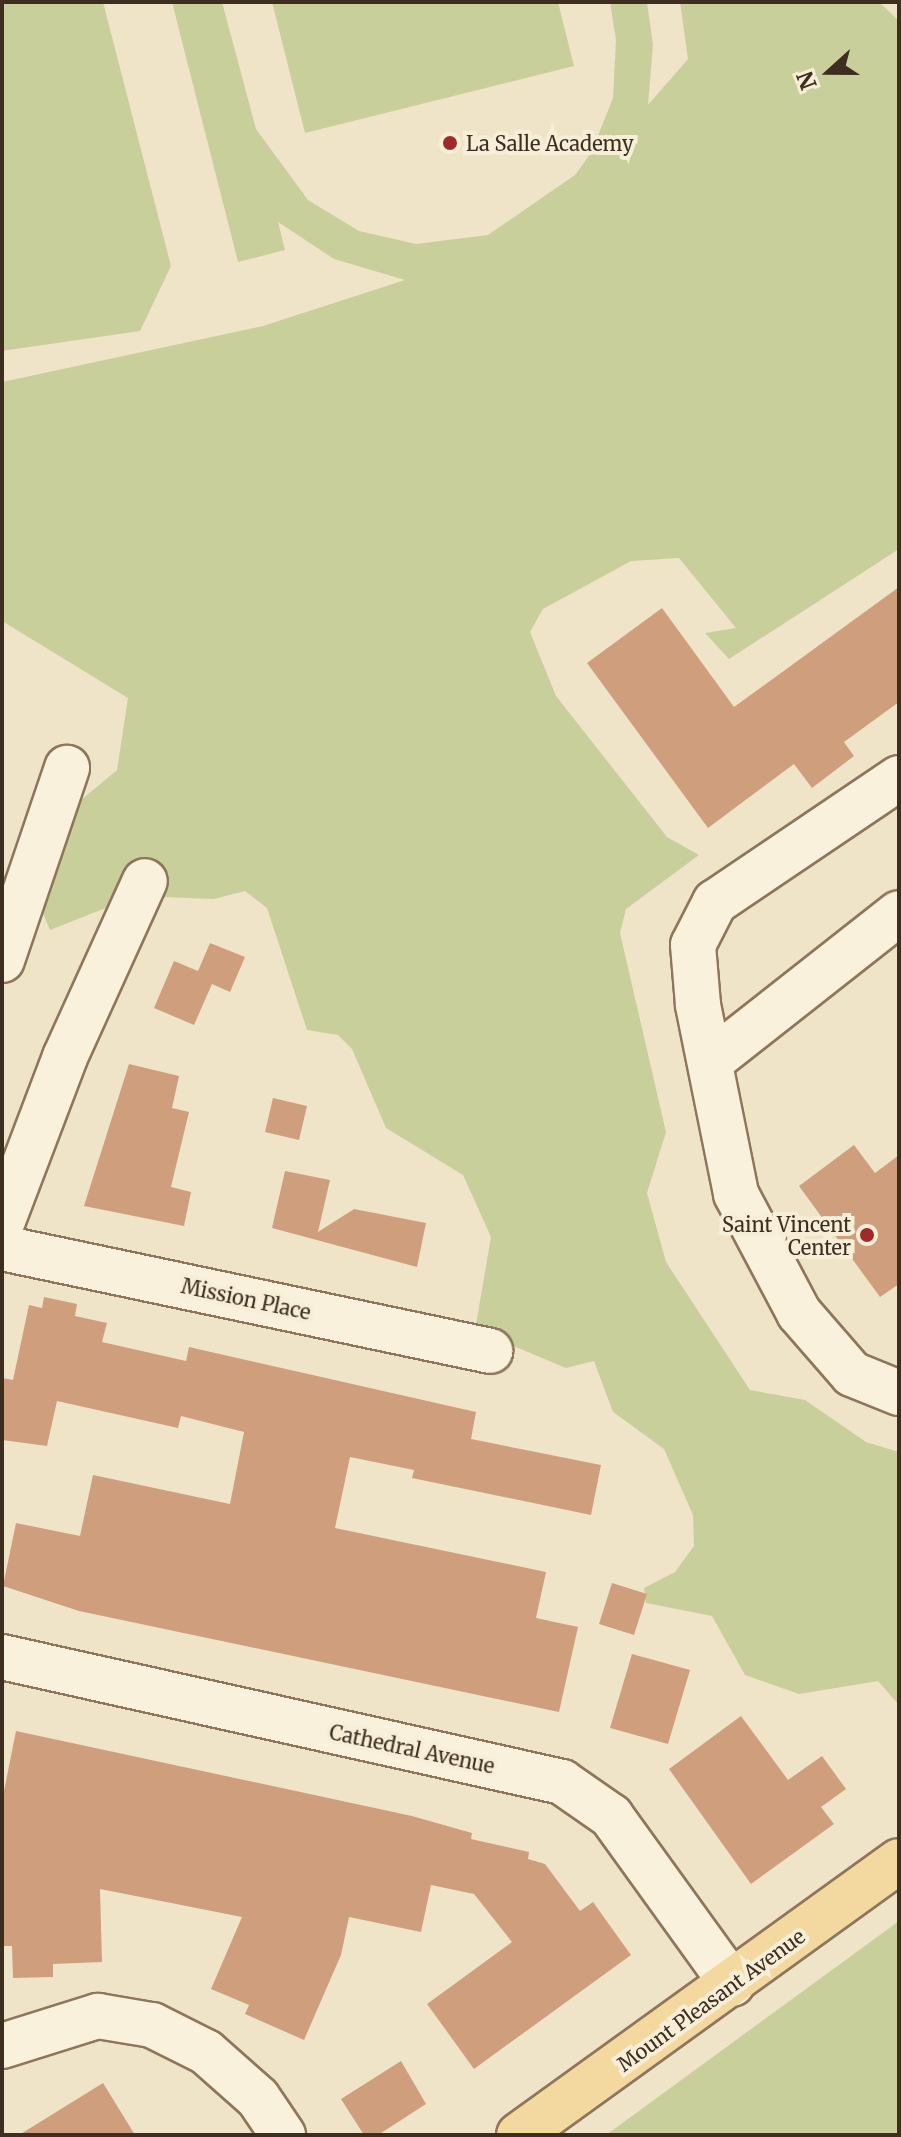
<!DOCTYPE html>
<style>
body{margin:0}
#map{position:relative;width:901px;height:2137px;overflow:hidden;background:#f0e4c8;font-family:Merriweather,serif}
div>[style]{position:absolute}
.green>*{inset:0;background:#c9cf9b}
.building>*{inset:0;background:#cf9f7d}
.roads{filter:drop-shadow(2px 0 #8d765c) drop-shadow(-2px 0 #8d765c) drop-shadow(0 2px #8d765c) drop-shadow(0 -2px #8d765c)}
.minor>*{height:44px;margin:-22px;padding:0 22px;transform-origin:22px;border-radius:22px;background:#faf1dc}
.major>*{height:44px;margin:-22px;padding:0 22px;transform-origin:22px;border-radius:22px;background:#f3d9a0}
.dots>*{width:22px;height:22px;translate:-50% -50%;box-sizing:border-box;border:4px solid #f7eed8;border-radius:50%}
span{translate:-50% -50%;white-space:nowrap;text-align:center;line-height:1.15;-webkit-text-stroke:8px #f7eed8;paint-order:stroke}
.poi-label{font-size:20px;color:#3d2e20}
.left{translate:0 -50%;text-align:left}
.right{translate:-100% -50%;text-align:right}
.street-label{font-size:20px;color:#3d2e20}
.frame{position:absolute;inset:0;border:4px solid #3d2e20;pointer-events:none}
.north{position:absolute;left:789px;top:32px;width:80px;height:80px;-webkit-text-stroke:6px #f7eed8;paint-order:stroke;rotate:249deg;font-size:22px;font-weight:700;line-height:32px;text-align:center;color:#3d2e20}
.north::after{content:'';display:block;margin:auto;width:28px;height:36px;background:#3d2e20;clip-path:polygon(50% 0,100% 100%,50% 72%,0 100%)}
</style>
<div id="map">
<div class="green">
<div style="clip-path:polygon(2px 2px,103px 2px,171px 266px,140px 331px,2px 351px)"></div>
<div style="clip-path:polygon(172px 2px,222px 2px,256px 129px,308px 200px,359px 231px,416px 244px,488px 235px,575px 175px,591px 153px,613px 98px,616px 40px,610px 2px,647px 2px,653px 45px,648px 105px,688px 59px,680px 2px,879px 2px,899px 21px,899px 549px,729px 659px,705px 633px,736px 628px,679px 558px,631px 561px,543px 609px,530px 632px,556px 696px,667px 837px,699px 855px,626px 909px,620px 933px,666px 1132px,647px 1193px,666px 1262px,750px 1390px,805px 1400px,866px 1442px,899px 1452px,899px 1705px,878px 1681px,799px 1694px,745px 1675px,712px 1616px,646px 1603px,644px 1588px,675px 1572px,694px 1546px,693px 1515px,664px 1449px,613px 1412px,594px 1361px,566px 1368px,475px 1330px,491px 1237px,463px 1175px,386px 1128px,352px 1049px,338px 1035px,307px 1030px,267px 908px,245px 891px,214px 899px,136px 896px,50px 930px,39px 904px,62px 816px,117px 770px,128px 698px,2px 621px,2px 382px,263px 326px,405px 280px,334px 259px,278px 222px,285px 250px,238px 262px)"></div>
<div style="clip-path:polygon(272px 2px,558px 2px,574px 66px,305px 133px)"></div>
<div style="clip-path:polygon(899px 1921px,899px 2135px,606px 2135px)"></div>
</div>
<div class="building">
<div style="clip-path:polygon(899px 587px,899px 702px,844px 742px,854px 756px,812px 788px,794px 764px,708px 828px,587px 663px,662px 608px,734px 707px)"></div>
<div style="clip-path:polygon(210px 943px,245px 957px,230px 992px,212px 984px,194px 1025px,154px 1008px,174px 961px,198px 971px)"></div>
<div style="clip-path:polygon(129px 1064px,179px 1076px,172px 1108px,189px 1112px,171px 1187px,191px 1192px,184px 1226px,84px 1206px)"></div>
<div style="clip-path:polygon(273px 1098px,307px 1106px,299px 1140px,265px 1132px)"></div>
<div style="clip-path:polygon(854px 1145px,875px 1173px,899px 1155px,899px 1284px,880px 1297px,799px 1186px)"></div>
<div style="clip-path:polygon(285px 1171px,330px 1180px,318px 1232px,354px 1209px,426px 1223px,417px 1267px,272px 1228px)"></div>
<div style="clip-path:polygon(44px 1297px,77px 1304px,75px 1316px,107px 1323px,102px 1342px,186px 1361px,189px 1347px,476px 1412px,471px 1439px,601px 1465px,591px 1515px,412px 1478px,414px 1470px,350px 1457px,335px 1528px,546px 1572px,536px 1618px,578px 1627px,559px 1712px,79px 1611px,3px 1586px,16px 1523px,80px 1536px,93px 1475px,230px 1504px,244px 1432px,181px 1416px,178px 1428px,57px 1401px,47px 1446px,2px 1440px,2px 1378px,13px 1380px,29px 1305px,42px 1308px)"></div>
<div style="clip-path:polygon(612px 1583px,647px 1594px,634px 1635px,599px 1624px)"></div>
<div style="clip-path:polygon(632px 1654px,690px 1670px,668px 1744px,610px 1728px)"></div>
<div style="clip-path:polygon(741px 1716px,788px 1780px,822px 1756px,846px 1789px,821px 1807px,834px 1824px,751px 1884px,669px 1769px)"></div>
<div style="clip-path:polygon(16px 1731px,412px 1816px,472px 1833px,471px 1839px,529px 1852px,528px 1859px,545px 1864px,580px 1911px,593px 1902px,631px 1955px,474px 2069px,427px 2004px,512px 1942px,474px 1894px,431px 1885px,421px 1932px,349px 1917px,341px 1955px,304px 2040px,245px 2014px,249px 2005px,211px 1989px,242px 1917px,100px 1889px,102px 1962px,53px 1964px,53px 1977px,13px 1978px,12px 1946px,2px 1946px,2px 1801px)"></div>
<div style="clip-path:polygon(401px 2061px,426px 2104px,378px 2135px,364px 2135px,341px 2099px)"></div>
<div style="clip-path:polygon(103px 2083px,135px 2135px,19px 2135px)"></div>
</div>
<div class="roads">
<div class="minor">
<div style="left:899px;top:778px;width:222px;rotate:146deg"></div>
<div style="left:715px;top:902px;width:48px;rotate:117.1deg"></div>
<div style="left:693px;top:945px;width:60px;rotate:85.2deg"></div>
<div style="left:698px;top:1005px;width:193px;rotate:78.6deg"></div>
<div style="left:736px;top:1194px;width:135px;rotate:62.1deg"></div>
<div style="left:799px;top:1313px;width:81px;rotate:49deg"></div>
<div style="left:852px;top:1374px;width:51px;rotate:22deg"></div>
<div style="left:2px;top:960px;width:203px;rotate:-71.3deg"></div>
<div style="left:711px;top:1061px;width:239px;rotate:-38.2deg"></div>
<div style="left:2px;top:1223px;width:178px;rotate:-69.2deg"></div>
<div style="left:65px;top:1057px;width:193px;rotate:-65.6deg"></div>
<div style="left:2px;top:1248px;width:499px;rotate:11.9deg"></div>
<div style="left:2px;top:1657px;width:574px;rotate:12.58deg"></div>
<div style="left:562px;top:1782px;width:60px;rotate:34.8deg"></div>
<div style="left:611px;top:1816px;width:207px;rotate:54.2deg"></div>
<div style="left:2px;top:2046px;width:101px;rotate:-17.4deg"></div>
<div style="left:98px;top:2016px;width:55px;rotate:9.5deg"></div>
<div style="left:152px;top:2025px;width:60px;rotate:26.6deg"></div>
<div style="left:206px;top:2052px;width:69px;rotate:41.5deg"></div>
<div style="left:258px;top:2098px;width:45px;rotate:56deg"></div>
</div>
<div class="major">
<div style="left:519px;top:2135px;width:468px;rotate:-35.8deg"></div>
</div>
</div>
<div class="dots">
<div style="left:450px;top:143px;background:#9e2a2b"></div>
<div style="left:867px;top:1235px;background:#9e2a2b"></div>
</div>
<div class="poi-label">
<span class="left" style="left:466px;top:143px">La Salle Academy</span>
<span class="right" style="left:851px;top:1236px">Saint Vincent<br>Center</span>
</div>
<div class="street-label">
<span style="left:246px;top:1299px;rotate:12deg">Mission Place</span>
<span style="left:412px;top:1749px;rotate:12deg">Cathedral Avenue</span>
<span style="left:711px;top:2000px;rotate:-36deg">Mount Pleasant Avenue</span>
</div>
<div class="frame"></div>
<div class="north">N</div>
</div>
